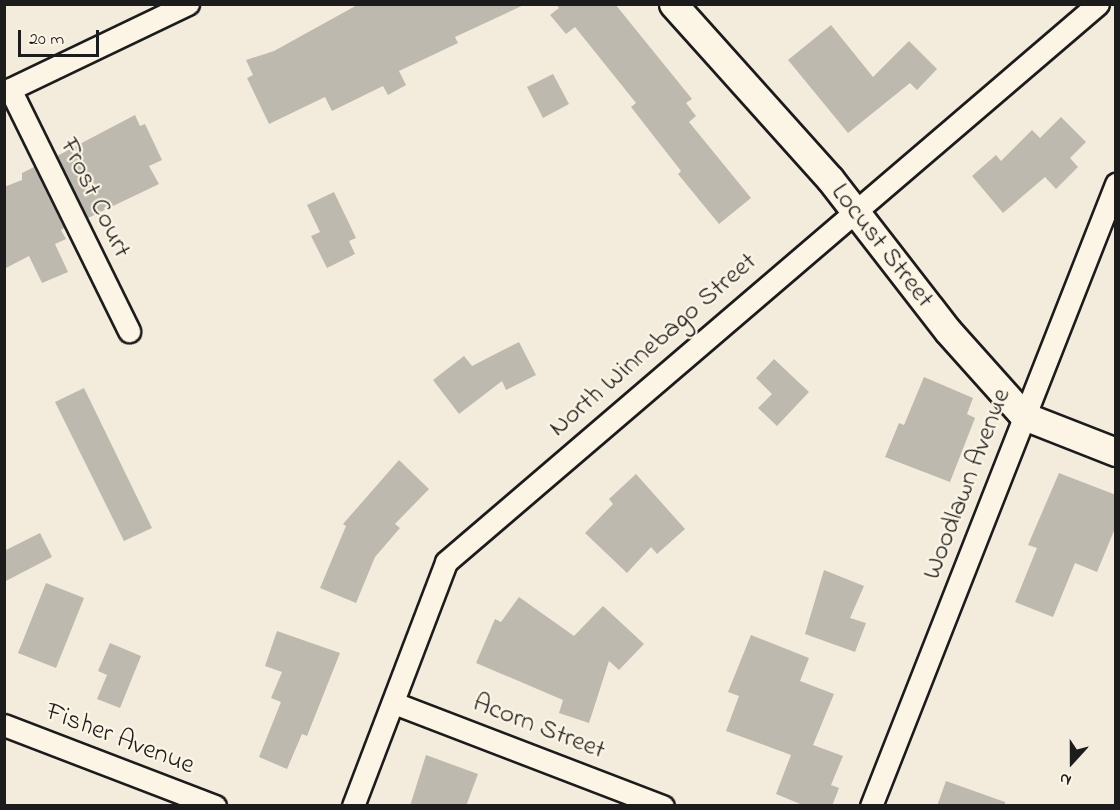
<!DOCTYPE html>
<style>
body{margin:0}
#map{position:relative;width:1120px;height:810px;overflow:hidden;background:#f3ecdd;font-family:"Indie Flower",sans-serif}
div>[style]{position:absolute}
.building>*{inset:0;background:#beb9ae}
.roads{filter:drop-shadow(2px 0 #1c1c1c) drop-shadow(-2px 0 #1c1c1c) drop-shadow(0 2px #1c1c1c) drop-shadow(0 -2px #1c1c1c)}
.minor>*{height:21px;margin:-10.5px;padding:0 10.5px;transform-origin:10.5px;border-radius:10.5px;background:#fcf5e5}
.tertiary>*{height:27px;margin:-13.5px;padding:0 13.5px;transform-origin:13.5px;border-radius:13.5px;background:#fcf5e5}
span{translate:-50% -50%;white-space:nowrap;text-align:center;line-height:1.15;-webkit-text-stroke:4.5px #fcf5e5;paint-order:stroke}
.street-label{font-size:27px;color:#1c1c1c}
.frame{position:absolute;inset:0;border:6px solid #1c1c1c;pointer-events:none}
.north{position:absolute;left:1042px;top:732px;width:60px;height:60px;-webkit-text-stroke:4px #fcf5e5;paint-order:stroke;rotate:201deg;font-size:16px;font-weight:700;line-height:24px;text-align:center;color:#1c1c1c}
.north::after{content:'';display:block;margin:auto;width:21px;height:27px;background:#1c1c1c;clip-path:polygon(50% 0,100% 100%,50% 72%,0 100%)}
.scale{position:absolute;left:18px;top:30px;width:81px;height:27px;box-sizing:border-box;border:3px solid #1c1c1c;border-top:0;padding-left:8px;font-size:18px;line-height:21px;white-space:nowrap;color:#1c1c1c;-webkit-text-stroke:4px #fcf5e5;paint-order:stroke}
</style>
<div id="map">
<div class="building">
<div style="clip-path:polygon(359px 4px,526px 4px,455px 37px,458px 43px,399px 71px,406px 85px,388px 95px,383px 86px,332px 111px,325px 97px,269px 124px,247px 78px,253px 75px,246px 60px,274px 51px)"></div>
<div style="clip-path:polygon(556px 4px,615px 4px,692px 99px,686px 103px,696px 116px,689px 122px,751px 198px,719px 224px,678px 174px,681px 171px,631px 107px,636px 103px,575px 27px,566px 34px,550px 15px,559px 8px)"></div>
<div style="clip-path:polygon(831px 25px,873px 77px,909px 41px,937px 69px,917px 90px,910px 83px,848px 133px,788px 60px)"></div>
<div style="clip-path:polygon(553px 74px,569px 104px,543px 118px,527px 87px)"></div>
<div style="clip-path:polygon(135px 115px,140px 126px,145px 124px,162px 160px,149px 166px,159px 184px,88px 218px,57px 156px)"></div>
<div style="clip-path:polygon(1061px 117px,1086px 142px,1070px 158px,1078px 167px,1056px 189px,1045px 177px,1003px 213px,972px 176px,996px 155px,1001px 161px,1032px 130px,1040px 138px)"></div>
<div style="clip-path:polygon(34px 167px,64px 228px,61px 230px,66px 239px,55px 244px,68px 272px,42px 283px,29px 256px,4px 269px,4px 187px,22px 180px,22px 173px)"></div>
<div style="clip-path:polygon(334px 192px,356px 238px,349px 241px,355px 254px,327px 268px,311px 236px,320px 232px,307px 205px)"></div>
<div style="clip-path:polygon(519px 342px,536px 375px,506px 390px,502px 381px,459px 414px,433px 380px,464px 356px,472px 366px)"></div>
<div style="clip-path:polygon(774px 359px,809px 392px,777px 426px,758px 408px,772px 394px,756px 378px)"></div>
<div style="clip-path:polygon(924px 377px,973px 398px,967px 414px,975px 418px,950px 482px,885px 457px,899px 423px,904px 425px)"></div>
<div style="clip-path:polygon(84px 388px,152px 528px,124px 541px,55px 402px)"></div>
<div style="clip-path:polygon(399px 460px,429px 489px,395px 524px,400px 528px,375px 557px,356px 603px,320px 588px,346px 526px,343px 524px)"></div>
<div style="clip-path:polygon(1059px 473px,1116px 495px,1116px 526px,1097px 572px,1075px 563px,1053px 617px,1015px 602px,1037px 548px,1028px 545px)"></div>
<div style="clip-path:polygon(636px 474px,685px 529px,657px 554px,651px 547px,627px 573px,585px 533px,613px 504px,609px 499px)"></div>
<div style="clip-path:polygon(40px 533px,52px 557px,4px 582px,4px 551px)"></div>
<div style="clip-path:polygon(824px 570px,864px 586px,850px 618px,866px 623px,855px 652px,805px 634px)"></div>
<div style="clip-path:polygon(46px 583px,84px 598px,56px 668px,18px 653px)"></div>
<div style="clip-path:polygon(519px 597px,574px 636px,603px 606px,644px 644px,619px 670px,609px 661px,589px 723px,559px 713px,563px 700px,476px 663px,495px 619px,501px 622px)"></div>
<div style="clip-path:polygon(277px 631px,340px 653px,307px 736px,302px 734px,287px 769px,259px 757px,281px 702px,271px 698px,282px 672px,265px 666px)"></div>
<div style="clip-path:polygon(751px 635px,809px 658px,800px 681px,834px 694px,813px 745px,843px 756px,831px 785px,839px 788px,832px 806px,805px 806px,776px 794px,791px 755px,726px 731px,739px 696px,728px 692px)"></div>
<div style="clip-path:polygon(110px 643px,141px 656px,120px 708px,97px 699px,107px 675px,98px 671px)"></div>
<div style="clip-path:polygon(426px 755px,478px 774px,466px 806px,410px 806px)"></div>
<div style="clip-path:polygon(946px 781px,1005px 802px,1005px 806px,937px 806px)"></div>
</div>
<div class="roads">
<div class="minor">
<div style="left:10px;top:89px;width:270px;rotate:63.8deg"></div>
<div style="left:4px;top:92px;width:204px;rotate:-25.6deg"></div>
<div style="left:394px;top:703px;width:288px;rotate:21deg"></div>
<div style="left:4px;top:725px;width:226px;rotate:21deg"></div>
<div style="left:353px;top:806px;width:261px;rotate:-69.1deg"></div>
<div style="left:446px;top:562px;width:858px;rotate:-40.56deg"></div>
<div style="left:871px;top:806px;width:669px;rotate:-68.5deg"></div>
</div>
<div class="tertiary">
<div style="left:673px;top:4px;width:235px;rotate:48.1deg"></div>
<div style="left:830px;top:179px;width:192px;rotate:52.2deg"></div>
<div style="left:948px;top:331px;width:114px;rotate:48.2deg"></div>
<div style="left:1024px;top:416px;width:99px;rotate:21.4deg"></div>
</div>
</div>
<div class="street-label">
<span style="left:95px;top:198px;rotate:64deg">Frost Court</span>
<span style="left:882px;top:246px;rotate:52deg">Locust Street</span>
<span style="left:653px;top:345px;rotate:-41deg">North Winnebago Street</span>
<span style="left:967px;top:484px;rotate:-69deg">Woodlawn Avenue</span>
<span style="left:539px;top:727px;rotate:21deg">Acorn Street</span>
<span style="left:120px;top:739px;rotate:21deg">Fisher Avenue</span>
</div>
<div class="frame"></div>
<div class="north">N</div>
<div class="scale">20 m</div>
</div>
